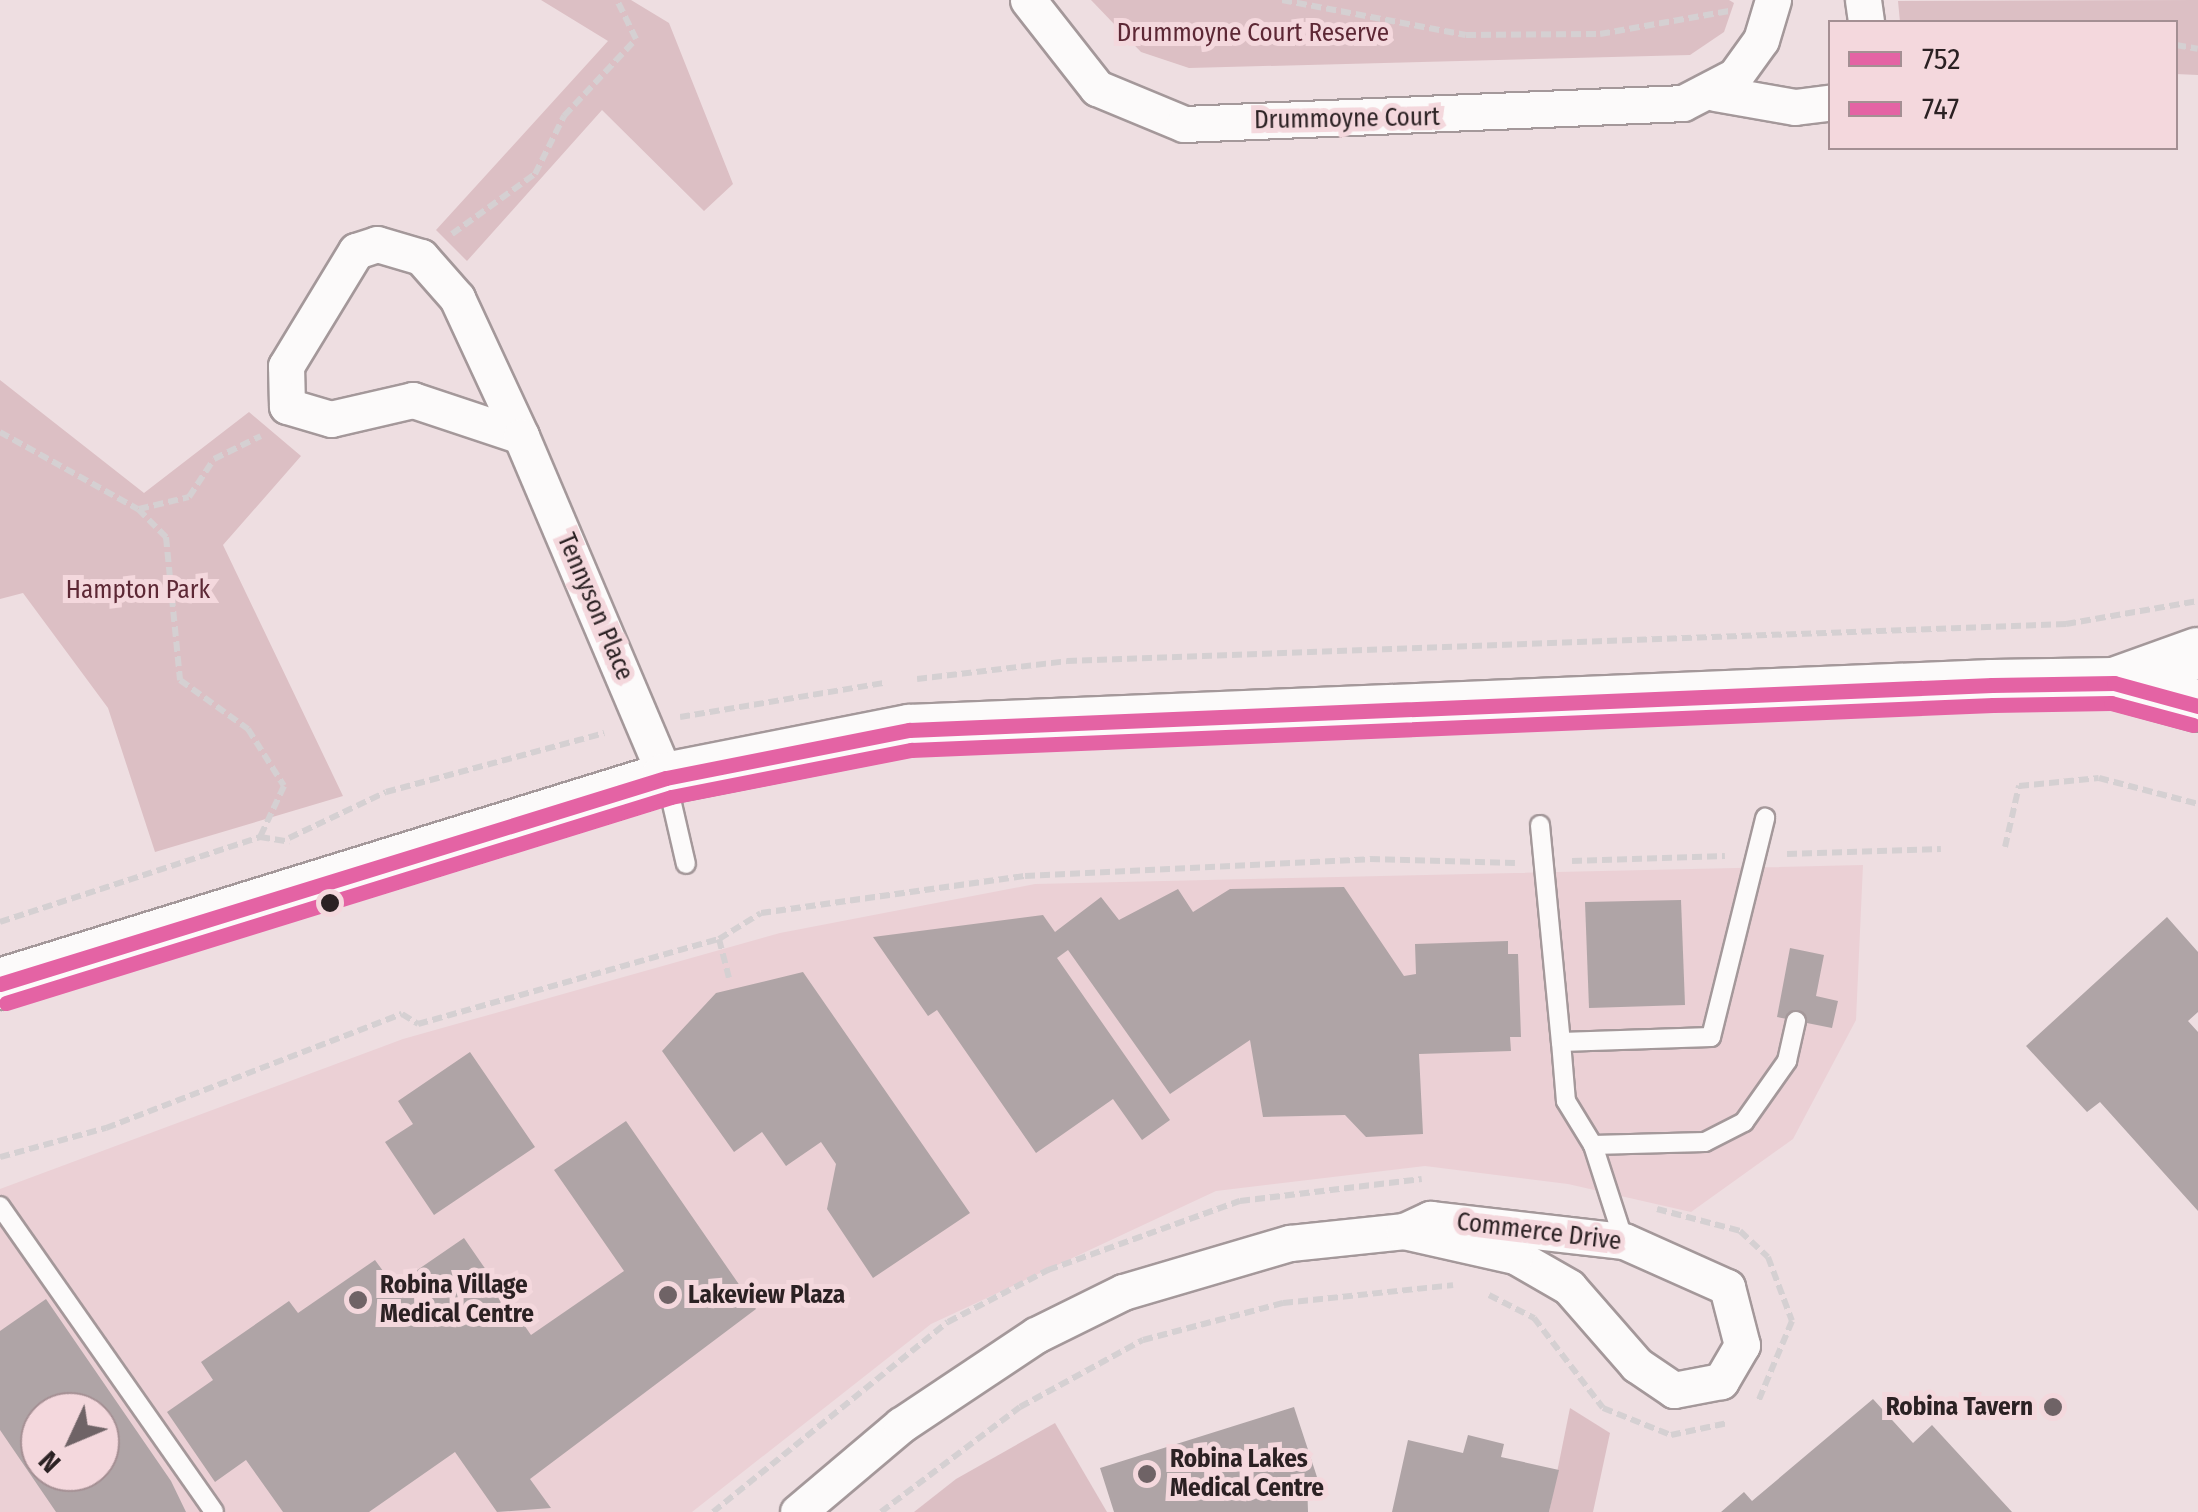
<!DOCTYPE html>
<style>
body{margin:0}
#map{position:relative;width:2198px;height:1512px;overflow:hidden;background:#eedee1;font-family:"Fira Sans Condensed",sans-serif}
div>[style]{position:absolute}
.built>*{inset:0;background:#ebd0d5}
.green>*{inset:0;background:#dcbfc4}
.building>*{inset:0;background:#afa4a6}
.path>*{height:6px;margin-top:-3px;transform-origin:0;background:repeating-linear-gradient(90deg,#d5d0d2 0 10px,transparent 0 15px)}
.roads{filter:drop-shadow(2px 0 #a4989a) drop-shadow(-2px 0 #a4989a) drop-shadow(0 2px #a4989a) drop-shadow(0 -2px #a4989a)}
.lane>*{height:18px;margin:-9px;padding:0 9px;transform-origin:9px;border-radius:9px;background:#fcfafa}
.street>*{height:35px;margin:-17.5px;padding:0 17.5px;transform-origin:17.5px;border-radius:17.5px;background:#fcfafa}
.secondary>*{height:50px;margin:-25px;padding:0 25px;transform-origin:25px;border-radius:25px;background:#fcfafa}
.bus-1>*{height:15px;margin:-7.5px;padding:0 7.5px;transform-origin:7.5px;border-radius:7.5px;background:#e463a4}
.bus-2>*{height:15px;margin:-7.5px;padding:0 7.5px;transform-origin:7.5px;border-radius:7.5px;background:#e463a4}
.dots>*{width:28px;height:28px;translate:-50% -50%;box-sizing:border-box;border:5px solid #f4d8dd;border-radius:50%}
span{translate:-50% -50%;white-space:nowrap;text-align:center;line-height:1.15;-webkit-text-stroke:10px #f4d8dd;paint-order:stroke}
.park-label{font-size:25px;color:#5d2835}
.street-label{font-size:25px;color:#2b2123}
.poi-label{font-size:25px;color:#2b2123;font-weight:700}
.left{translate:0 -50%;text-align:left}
.right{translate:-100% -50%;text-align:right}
.legend{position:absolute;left:1828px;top:20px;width:350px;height:130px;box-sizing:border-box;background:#f4d8dd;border:2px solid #a48f93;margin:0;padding:12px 18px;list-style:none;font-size:30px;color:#2b2123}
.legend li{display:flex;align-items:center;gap:20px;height:50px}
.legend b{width:50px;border:2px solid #a48f93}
.north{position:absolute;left:20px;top:1392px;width:100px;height:100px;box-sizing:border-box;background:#f4d8dd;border:2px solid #a48f93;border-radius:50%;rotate:226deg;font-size:28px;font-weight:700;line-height:40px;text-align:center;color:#2b2123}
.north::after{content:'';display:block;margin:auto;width:35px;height:45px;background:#6f6366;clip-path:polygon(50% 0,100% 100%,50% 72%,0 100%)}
</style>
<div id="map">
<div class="built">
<div style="clip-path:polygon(evenodd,1863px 865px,1856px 1020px,1793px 1139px,1691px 1212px,1568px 1184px,1425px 1166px,1216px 1191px,931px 1324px,692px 1512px,0 1512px,0 1189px,403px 1039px,780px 933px,1035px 884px,1863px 865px,40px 1412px,100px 1412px,100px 1472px,40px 1472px,40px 1412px)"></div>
</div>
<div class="green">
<div style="clip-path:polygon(541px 0,631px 0,669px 23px,733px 184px,704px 211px,602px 110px,467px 261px,436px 230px,608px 41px)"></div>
<div style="clip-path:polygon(1091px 0,1729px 0,1734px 3px,1724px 32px,1690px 55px,1189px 68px,1141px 52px)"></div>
<div style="clip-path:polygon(2198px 0,2198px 75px,2176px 74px,2176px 22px,1900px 22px,1898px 1px)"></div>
<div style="clip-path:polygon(0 380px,144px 493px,249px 412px,301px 456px,223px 545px,343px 796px,155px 852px,108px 708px,23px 593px,0 599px)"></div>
<div style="clip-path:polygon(1570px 1408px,1610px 1433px,1593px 1512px,1549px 1512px)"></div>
<div style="clip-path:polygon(1055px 1423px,1107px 1512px,914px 1512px,956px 1479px)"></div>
</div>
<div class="building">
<div style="clip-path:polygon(1344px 887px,1404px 976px,1416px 974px,1415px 944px,1508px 941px,1508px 954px,1518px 954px,1521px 1037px,1510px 1037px,1511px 1051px,1419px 1054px,1423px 1134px,1366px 1137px,1345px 1115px,1263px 1117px,1250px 1040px,1170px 1094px,1068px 950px,1057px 958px,1170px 1120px,1142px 1140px,1113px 1099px,1036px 1153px,937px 1010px,928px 1016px,873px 937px,1043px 915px,1055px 932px,1101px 897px,1119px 920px,1178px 889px,1193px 912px,1230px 889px)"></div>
<div style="clip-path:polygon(1681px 900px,1685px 1005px,1589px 1008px,1585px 902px)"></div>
<div style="clip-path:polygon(2167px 917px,2198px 952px,2198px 1012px,2188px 1021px,2198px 1032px,2198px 1211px,2100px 1102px,2087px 1112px,2026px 1046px)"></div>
<div style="clip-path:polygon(1790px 948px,1824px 955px,1816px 996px,1838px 1001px,1832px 1028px,1777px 1017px)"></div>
<div style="clip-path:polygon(803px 972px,970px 1213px,873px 1278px,827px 1209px,836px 1164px,821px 1142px,786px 1166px,762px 1132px,734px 1152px,662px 1051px,716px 993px)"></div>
<div style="clip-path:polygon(470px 1052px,535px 1147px,434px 1215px,385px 1142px,413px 1124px,398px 1101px)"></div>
<div style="clip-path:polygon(626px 1121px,756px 1309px,530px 1479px,551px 1508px,497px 1512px,455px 1452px,369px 1512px,283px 1512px,246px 1460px,215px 1482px,167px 1412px,213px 1380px,201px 1362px,289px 1301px,298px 1313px,375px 1260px,394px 1286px,464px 1238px,531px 1335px,624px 1271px,554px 1170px)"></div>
<div style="clip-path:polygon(evenodd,46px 1299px,171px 1481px,186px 1512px,56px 1512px,0 1430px,0 1331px,46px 1299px,40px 1412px,100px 1412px,100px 1472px,40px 1472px,40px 1412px)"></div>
<div style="clip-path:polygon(1873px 1399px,1913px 1443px,1932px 1425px,2012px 1512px,1721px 1512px,1744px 1492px,1752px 1501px)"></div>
<div style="clip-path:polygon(1294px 1407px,1317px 1477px,1307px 1479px,1308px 1512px,1114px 1512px,1100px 1468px)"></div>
<div style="clip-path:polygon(1468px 1435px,1504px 1444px,1501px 1457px,1559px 1470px,1549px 1512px,1392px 1512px,1408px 1440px,1463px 1453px)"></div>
</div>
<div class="path">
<div style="left:1282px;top:0;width:187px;rotate:10.8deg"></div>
<div style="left:1466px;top:35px;width:134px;rotate:-0.4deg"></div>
<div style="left:1600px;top:34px;width:131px;rotate:-10.1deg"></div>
<div style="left:2176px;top:45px;width:22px;rotate:10deg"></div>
<div style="left:452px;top:234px;width:102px;rotate:-35.9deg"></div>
<div style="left:535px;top:174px;width:65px;rotate:-63.4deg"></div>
<div style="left:564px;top:116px;width:105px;rotate:-46.9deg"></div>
<div style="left:636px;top:39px;width:43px;rotate:-116deg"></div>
<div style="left:0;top:432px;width:158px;rotate:29.2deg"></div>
<div style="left:138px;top:509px;width:40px;rotate:45deg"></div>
<div style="left:166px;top:537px;width:144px;rotate:84.4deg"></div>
<div style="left:180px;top:680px;width:84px;rotate:35.8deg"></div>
<div style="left:248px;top:729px;width:67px;rotate:57.7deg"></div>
<div style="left:284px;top:786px;width:56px;rotate:115.2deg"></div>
<div style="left:260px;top:837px;width:30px;rotate:9deg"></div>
<div style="left:139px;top:509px;width:51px;rotate:-13.5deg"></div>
<div style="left:189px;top:497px;width:45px;rotate:-56.7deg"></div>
<div style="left:214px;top:459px;width:52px;rotate:-26.1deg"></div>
<div style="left:917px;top:679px;width:151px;rotate:-6.8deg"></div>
<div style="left:1067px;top:661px;width:1000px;rotate:-2.12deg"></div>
<div style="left:2066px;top:624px;width:134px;rotate:-9.9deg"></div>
<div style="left:680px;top:717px;width:207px;rotate:-9.5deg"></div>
<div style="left:289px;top:838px;width:107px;rotate:-25.4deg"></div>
<div style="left:386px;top:792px;width:226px;rotate:-15.1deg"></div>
<div style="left:2005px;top:847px;width:63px;rotate:-77.1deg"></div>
<div style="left:2019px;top:786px;width:80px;rotate:-5.7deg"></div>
<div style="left:2099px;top:778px;width:102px;rotate:14.7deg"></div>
<div style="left:1787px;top:854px;width:154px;rotate:-1.9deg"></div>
<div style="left:1572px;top:861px;width:153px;rotate:-1.9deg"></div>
<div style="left:0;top:922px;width:274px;rotate:-18.1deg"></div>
<div style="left:719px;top:939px;width:40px;rotate:75.6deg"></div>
<div style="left:0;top:1157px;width:110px;rotate:-15.3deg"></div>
<div style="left:106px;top:1128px;width:317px;rotate:-21.1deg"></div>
<div style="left:402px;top:1014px;width:19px;rotate:32deg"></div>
<div style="left:418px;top:1024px;width:313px;rotate:-15.8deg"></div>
<div style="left:719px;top:939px;width:49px;rotate:-31.8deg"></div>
<div style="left:761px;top:913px;width:267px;rotate:-8deg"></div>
<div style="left:1025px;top:876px;width:345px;rotate:-2.8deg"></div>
<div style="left:1370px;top:859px;width:145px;rotate:1.6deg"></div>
<div style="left:1657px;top:1209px;width:86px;rotate:14.8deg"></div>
<div style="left:1740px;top:1231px;width:38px;rotate:43deg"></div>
<div style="left:1768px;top:1257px;width:68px;rotate:69.4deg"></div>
<div style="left:1792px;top:1321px;width:88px;rotate:112.8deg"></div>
<div style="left:1489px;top:1295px;width:51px;rotate:27.1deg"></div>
<div style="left:1534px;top:1318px;width:113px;rotate:52.5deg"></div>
<div style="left:1603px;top:1408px;width:73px;rotate:21.7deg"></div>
<div style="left:1671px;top:1435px;width:58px;rotate:-11.9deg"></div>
<div style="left:713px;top:1512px;width:302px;rotate:-39deg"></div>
<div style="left:948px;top:1322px;width:113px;rotate:-27.5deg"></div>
<div style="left:1048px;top:1270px;width:204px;rotate:-19.8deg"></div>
<div style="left:1240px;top:1201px;width:183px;rotate:-6.9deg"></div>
<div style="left:881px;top:1512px;width:174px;rotate:-37.1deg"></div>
<div style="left:1020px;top:1407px;width:140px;rotate:-28.6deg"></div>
<div style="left:1143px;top:1340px;width:145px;rotate:-14.8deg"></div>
<div style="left:1283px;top:1303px;width:171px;rotate:-6deg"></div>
</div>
<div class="roads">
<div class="lane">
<div style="left:667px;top:782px;width:84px;rotate:77deg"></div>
<div style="left:1540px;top:825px;width:218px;rotate:84.5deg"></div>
<div style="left:1561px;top:1042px;width:150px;rotate:-1.9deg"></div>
<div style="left:1711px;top:1037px;width:226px;rotate:-76.1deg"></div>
<div style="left:1561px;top:1042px;width:59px;rotate:85.2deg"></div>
<div style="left:1566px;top:1101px;width:52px;rotate:58.5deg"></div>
<div style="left:1593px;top:1145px;width:101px;rotate:72.1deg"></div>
<div style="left:1593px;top:1145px;width:112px;rotate:-1.5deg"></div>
<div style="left:1705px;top:1142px;width:44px;rotate:-27.1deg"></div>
<div style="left:1744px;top:1122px;width:75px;rotate:-54.8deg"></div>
<div style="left:1787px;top:1061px;width:41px;rotate:-77.3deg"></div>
<div style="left:0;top:1206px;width:373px;rotate:55deg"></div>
</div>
<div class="street">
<div style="left:1028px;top:0;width:112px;rotate:51.9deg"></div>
<div style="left:1097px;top:88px;width:94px;rotate:22.5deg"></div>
<div style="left:1184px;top:124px;width:499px;rotate:-2.4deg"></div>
<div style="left:1683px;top:103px;width:59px;rotate:-27.4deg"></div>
<div style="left:1735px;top:76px;width:44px;rotate:-54.2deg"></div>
<div style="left:1761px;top:40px;width:42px;rotate:-73.3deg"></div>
<div style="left:1863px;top:0;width:22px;rotate:82deg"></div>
<div style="left:1715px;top:93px;width:81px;rotate:9.9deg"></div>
<div style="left:1795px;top:107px;width:35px;rotate:-7deg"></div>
<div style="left:521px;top:436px;width:114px;rotate:-161.6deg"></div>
<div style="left:413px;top:400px;width:84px;rotate:167deg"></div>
<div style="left:331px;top:419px;width:46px;rotate:-163.5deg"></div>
<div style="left:287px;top:406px;width:40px;rotate:-91.4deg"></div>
<div style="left:286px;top:366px;width:135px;rotate:-58.7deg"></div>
<div style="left:356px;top:251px;width:22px;rotate:-18deg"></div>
<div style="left:377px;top:244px;width:46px;rotate:16.5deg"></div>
<div style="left:421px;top:257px;width:55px;rotate:48.7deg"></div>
<div style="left:457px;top:298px;width:152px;rotate:65.1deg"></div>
<div style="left:521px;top:436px;width:371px;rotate:67deg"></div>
<div style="left:798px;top:1512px;width:135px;rotate:-40.2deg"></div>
<div style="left:901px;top:1425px;width:162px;rotate:-33.7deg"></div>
<div style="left:1036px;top:1335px;width:97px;rotate:-26.3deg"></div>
<div style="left:1123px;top:1292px;width:174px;rotate:-16.4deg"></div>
<div style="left:1290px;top:1243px;width:115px;rotate:-6deg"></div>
<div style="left:1404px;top:1231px;width:29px;rotate:-25deg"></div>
<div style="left:1430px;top:1219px;width:195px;rotate:6.5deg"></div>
<div style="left:1624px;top:1241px;width:113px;rotate:24.1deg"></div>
<div style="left:1727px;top:1287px;width:60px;rotate:75.5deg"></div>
<div style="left:1742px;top:1345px;width:42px;rotate:120.3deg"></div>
<div style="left:1721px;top:1381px;width:48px;rotate:169.2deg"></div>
<div style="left:1674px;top:1390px;width:45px;rotate:-146deg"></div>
<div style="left:1637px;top:1365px;width:103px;rotate:-131.1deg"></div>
<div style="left:1569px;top:1287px;width:62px;rotate:-150.1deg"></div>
<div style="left:1515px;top:1256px;width:114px;rotate:-167.3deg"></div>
</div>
<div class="secondary">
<div style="left:2114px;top:683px;width:89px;rotate:-19.7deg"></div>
<div style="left:0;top:984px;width:697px;rotate:-17.19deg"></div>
<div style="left:666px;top:778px;width:248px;rotate:-11.2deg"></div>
<div style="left:909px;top:730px;width:1084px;rotate:-2.38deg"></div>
<div style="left:1992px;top:685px;width:122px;rotate:-0.9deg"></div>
<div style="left:2114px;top:683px;width:87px;rotate:15.3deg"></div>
</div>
</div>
<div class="bus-1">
<div style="left:0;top:984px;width:697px;rotate:-17.19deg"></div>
<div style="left:666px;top:778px;width:248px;rotate:-11.2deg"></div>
<div style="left:909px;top:730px;width:1084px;rotate:-2.38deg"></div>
<div style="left:1992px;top:685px;width:122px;rotate:-0.9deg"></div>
<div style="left:2114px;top:683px;width:87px;rotate:15.3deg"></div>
</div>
<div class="bus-2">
<div style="left:6px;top:1003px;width:696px;rotate:-17.21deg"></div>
<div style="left:671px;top:797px;width:245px;rotate:-11.1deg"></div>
<div style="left:911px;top:750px;width:1083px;rotate:-2.38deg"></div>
<div style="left:1993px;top:705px;width:118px;rotate:-1deg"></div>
<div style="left:2111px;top:703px;width:85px;rotate:15deg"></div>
</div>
<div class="dots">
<div style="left:330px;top:903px;background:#2b2123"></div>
<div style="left:668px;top:1295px;background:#6f6366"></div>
<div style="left:358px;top:1300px;background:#6f6366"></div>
<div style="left:2053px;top:1407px;background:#6f6366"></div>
<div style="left:1147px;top:1474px;background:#6f6366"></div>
</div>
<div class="park-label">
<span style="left:1253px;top:33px">Drummoyne Court Reserve</span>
<span style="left:138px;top:590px">Hampton Park</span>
</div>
<div class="street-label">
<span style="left:1347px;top:119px;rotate:-1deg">Drummoyne Court</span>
<span style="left:595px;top:607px;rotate:67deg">Tennyson Place</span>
<span style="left:1539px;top:1232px;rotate:7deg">Commerce Drive</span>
</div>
<div class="poi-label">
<span class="left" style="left:380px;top:1300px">Robina Village<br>Medical Centre</span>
<span class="left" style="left:688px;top:1295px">Lakeview Plaza</span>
<span class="right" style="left:2033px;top:1407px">Robina Tavern</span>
<span class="left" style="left:1170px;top:1474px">Robina Lakes<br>Medical Centre</span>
</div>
<ul class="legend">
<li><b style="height:12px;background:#e463a4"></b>752</li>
<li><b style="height:12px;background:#e463a4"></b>747</li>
</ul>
<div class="north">N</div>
</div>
